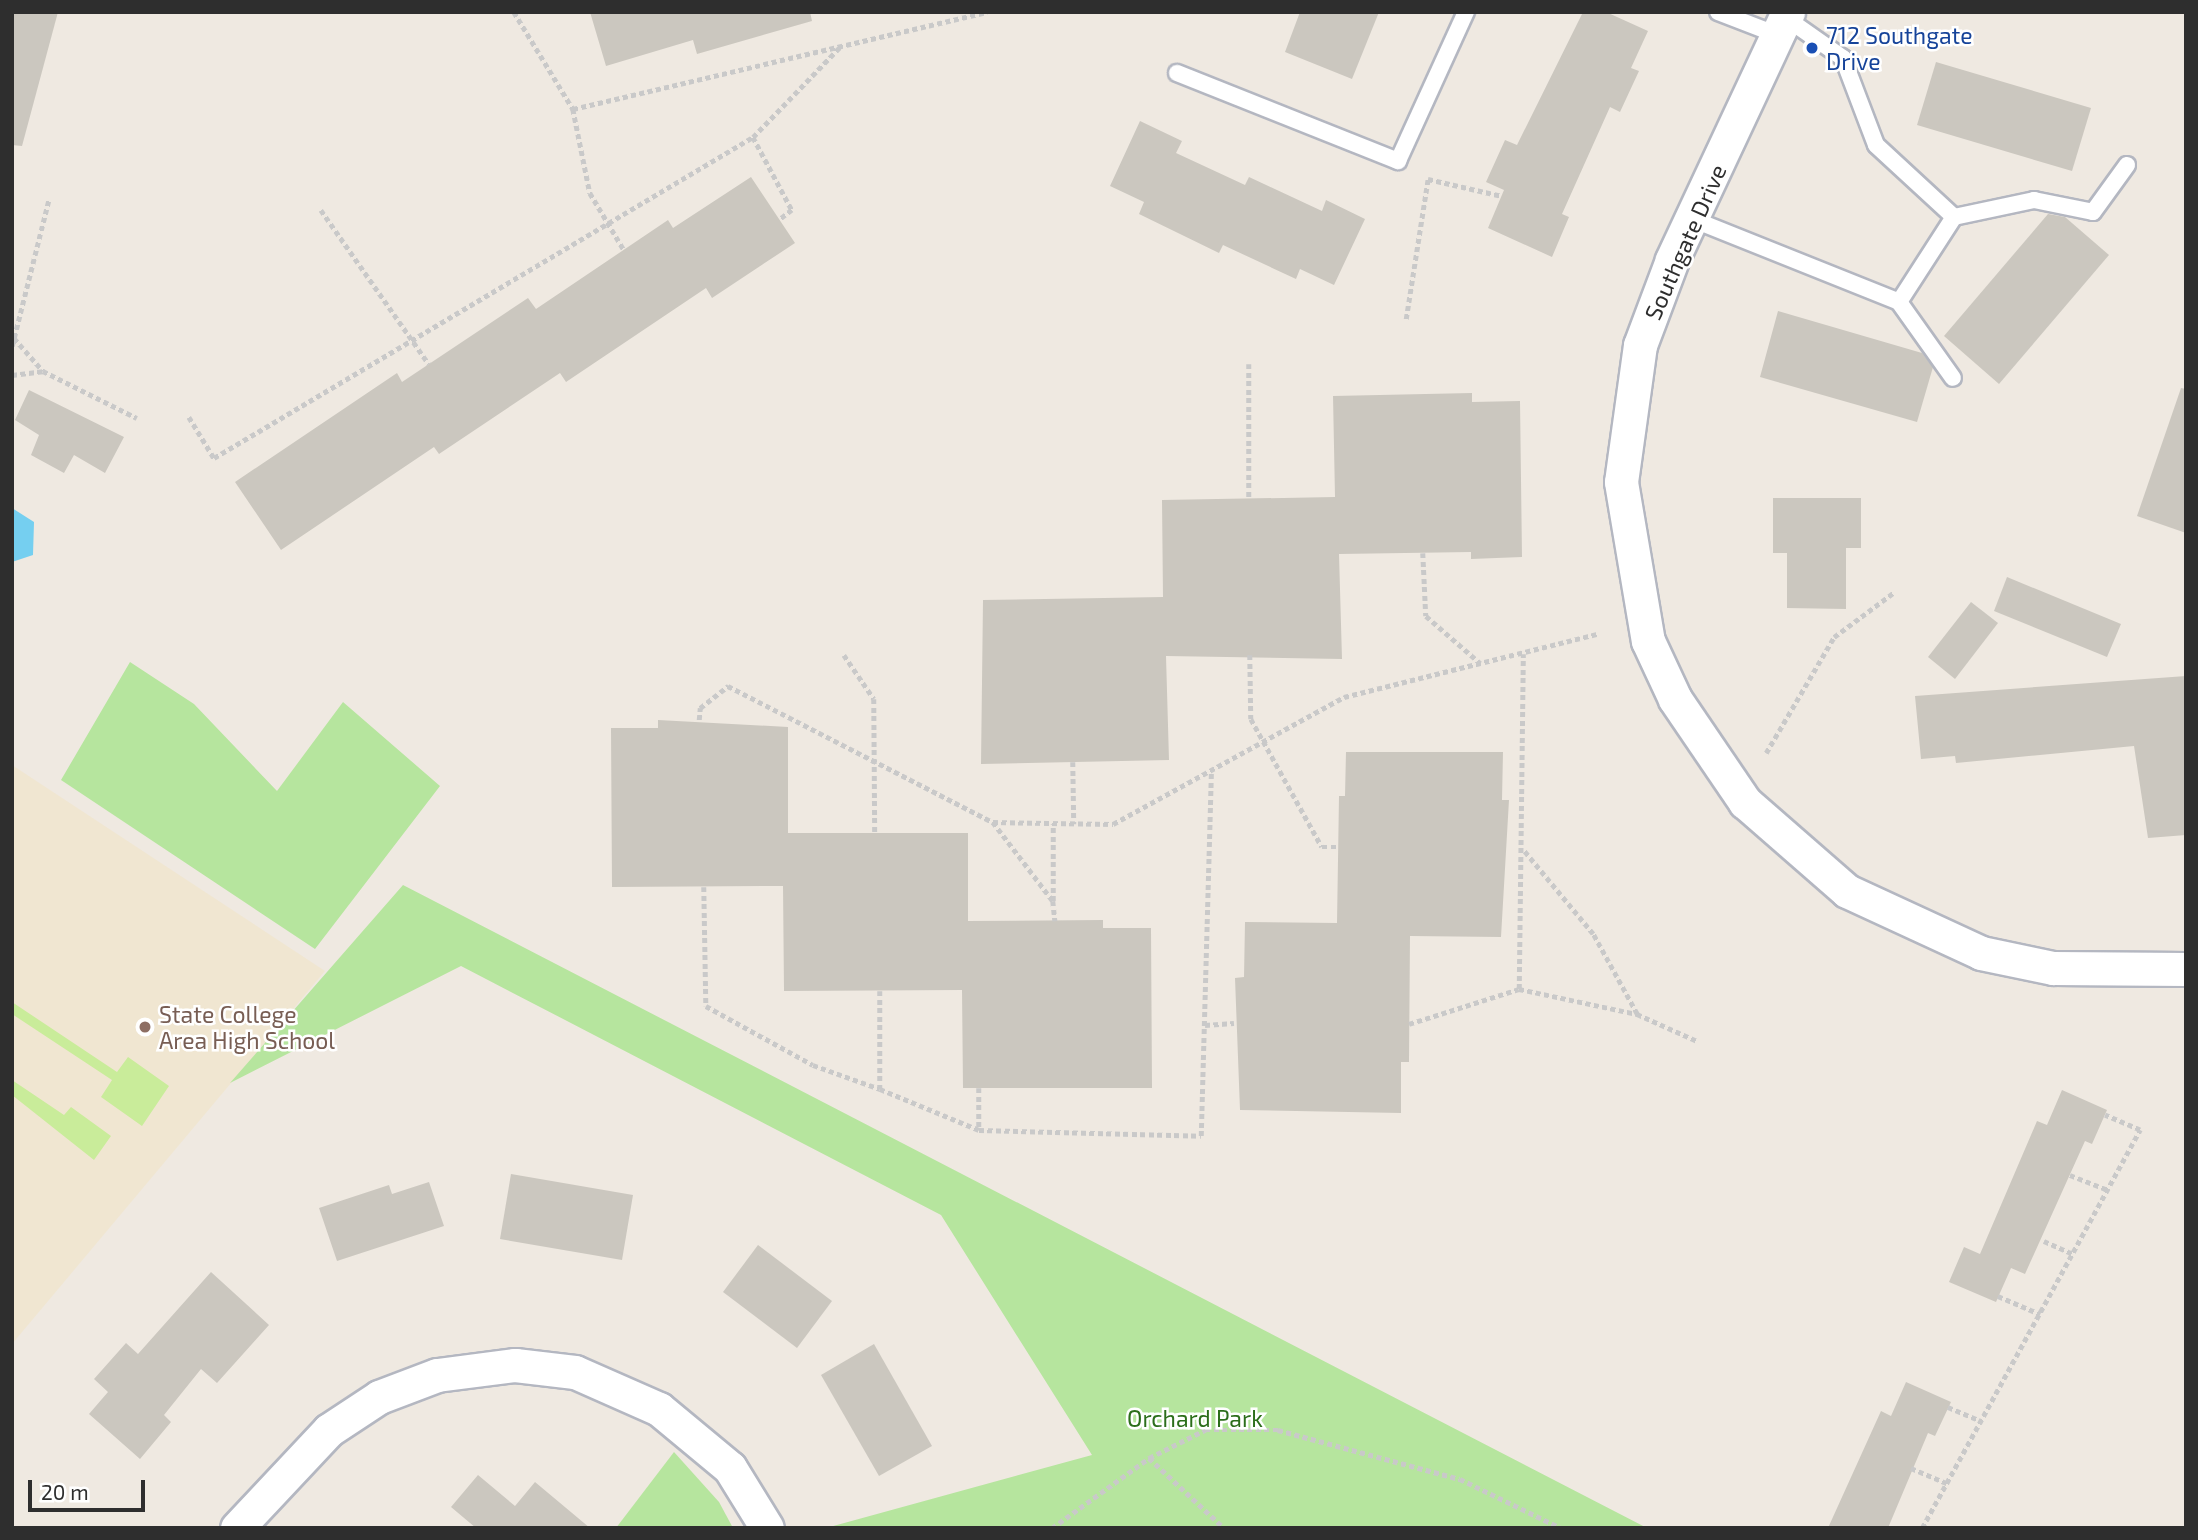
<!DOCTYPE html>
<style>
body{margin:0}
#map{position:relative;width:2198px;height:1540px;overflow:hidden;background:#efe9e1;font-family:"Exo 2",sans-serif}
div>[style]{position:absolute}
.education>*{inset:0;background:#f0e6d1}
.green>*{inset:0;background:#b6e59e}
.pitch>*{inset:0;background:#c9ec9a}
.water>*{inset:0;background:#75cff0}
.building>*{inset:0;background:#cbc7bf}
.path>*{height:4.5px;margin-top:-2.25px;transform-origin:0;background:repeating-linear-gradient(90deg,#c9c9c9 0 5px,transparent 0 8.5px)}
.roads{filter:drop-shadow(2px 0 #b4b7c1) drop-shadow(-2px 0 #b4b7c1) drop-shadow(0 2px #b4b7c1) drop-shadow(0 -2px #b4b7c1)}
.lane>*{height:16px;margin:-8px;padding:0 8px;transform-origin:8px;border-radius:8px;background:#fff}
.street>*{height:33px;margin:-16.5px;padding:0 16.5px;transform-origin:16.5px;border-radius:16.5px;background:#fff}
.dots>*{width:19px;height:19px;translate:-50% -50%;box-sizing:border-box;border:4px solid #fff;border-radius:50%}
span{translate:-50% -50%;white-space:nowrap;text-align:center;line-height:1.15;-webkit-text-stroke:5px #fff;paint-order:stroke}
.transit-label{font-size:23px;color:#164399}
.left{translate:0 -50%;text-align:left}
.street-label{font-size:23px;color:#2e2e2e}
.education-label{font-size:23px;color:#785e54}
.park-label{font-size:23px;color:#2c6e1b}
.frame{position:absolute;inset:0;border:14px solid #2e2e2e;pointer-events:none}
.scale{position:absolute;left:28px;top:1480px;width:117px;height:32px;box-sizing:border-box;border:4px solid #2e2e2e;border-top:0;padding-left:9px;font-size:21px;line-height:24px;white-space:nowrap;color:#2e2e2e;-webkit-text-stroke:5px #fff;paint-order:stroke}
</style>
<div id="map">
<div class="education">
<div style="clip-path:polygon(12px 765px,325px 971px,12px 1344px)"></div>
</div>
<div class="green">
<div style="clip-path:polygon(130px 662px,194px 704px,277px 791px,343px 702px,440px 786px,315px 949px,61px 780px)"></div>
<div style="clip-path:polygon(403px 885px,1647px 1528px,826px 1528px,1092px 1455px,941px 1215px,461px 966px,230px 1083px)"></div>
<div style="clip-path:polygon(674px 1452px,719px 1502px,733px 1528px,616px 1528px)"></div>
</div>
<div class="pitch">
<div style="clip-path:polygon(12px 1002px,117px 1072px,128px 1057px,169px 1086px,142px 1126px,101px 1097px,112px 1080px,12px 1014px)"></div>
<div style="clip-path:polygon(12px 1080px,64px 1115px,71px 1107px,111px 1136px,94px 1160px,12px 1095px)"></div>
</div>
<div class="water">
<div style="clip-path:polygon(12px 508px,34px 522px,33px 555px,12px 562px)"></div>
</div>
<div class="building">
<div style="clip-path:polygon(12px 12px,58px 12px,22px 146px,12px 145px)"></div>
<div style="clip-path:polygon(590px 12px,810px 12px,812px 21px,697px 54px,693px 40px,606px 66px)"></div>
<div style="clip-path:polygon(1300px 12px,1379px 12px,1352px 79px,1285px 52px)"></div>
<div style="clip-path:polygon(1583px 12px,1606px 12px,1648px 31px,1631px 68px,1639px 71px,1620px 112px,1610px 107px,1562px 214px,1569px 217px,1552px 257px,1488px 228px,1504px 190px,1486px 182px,1505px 140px,1517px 145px)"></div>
<div style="clip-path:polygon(1936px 62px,2091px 108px,2072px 171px,1917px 125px)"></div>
<div style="clip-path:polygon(1140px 121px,1182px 141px,1176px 153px,1245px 185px,1249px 177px,1322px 211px,1326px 200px,1365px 219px,1334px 285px,1300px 269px,1296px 279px,1223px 245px,1219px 253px,1139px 214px,1144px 202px,1110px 186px)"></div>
<div style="clip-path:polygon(751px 177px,795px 243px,712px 298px,706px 288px,566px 382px,560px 373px,439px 454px,434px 447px,281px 550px,235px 482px,397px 373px,402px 382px,528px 298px,536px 309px,668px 220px,673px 228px)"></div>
<div style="clip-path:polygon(2048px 214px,2065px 217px,2109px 255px,1999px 384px,1944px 336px)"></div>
<div style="clip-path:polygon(1778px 311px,1922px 353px,1933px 367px,1917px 422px,1760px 377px)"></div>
<div style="clip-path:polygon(2181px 388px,2186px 389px,2186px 533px,2137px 516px)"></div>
<div style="clip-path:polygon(29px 390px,124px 437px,105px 473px,74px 455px,64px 473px,31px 455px,39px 435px,15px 420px)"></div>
<div style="clip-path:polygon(1472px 393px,1472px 402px,1520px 401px,1522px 557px,1471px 559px,1471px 552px,1339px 554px,1342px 659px,1166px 656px,1169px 760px,981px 764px,983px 600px,1163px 597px,1162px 500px,1335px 497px,1333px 396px)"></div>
<div style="clip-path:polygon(1773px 498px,1861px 498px,1861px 548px,1846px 548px,1846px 609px,1787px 608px,1787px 553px,1773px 553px)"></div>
<div style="clip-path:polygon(2007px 577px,2121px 624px,2107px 657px,1994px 611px)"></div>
<div style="clip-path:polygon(1971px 602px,1998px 623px,1955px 679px,1928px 657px)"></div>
<div style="clip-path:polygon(2186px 676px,2186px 835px,2148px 838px,2134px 746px,1956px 763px,1955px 756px,1921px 759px,1915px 696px)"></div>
<div style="clip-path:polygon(658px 720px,788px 727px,788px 833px,968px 833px,968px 921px,1103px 920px,1103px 928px,1151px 928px,1152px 1088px,963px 1088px,962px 990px,784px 991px,783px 886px,612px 887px,611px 728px,658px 728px)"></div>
<div style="clip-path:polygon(1346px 752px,1503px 752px,1502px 800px,1509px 800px,1501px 937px,1410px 936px,1409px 1062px,1401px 1062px,1401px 1113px,1240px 1110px,1235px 978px,1244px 977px,1245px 922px,1337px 923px,1339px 796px,1345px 796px)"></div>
<div style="clip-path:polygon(2062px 1090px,2107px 1110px,2092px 1144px,2085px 1141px,2025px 1274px,2011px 1268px,1996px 1302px,1949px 1282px,1964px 1247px,1980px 1254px,2037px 1121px,2047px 1125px)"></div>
<div style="clip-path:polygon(511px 1174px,633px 1195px,622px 1260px,500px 1239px)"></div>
<div style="clip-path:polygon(429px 1182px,444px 1226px,337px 1261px,319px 1208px,389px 1185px,392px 1194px)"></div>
<div style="clip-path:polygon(758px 1245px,832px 1301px,797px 1348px,723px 1292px)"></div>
<div style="clip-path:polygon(211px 1272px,269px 1325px,217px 1383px,201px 1369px,164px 1415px,171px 1422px,140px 1459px,89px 1414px,108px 1392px,94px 1379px,126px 1343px,138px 1354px)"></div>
<div style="clip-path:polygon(874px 1344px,932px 1446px,879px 1476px,821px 1375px)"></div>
<div style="clip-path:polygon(1906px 1382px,1951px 1402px,1935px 1436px,1928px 1433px,1888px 1528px,1828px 1528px,1881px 1411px,1891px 1416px)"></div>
<div style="clip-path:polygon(478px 1475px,515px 1506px,535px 1482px,590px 1528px,476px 1528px,451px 1507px)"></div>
</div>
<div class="path">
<div style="left:514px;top:12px;width:114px;rotate:58.7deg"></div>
<div style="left:573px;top:109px;width:425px;rotate:-13.2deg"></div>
<div style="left:573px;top:109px;width:86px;rotate:78.6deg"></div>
<div style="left:590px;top:193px;width:66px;rotate:59.2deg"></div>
<div style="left:753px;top:137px;width:83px;rotate:61.9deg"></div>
<div style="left:792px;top:210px;width:16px;rotate:142deg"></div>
<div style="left:321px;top:210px;width:188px;rotate:55deg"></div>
<div style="left:1406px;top:319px;width:142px;rotate:-81.1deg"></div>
<div style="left:1428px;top:179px;width:76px;rotate:12.9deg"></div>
<div style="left:14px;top:338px;width:44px;rotate:48.7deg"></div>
<div style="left:43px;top:371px;width:105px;rotate:26.6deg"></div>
<div style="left:12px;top:346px;width:152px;rotate:-75.9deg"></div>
<div style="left:1249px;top:364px;width:135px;rotate:90deg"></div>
<div style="left:12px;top:375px;width:31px;rotate:-7deg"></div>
<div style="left:189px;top:417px;width:48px;rotate:58.6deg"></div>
<div style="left:214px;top:458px;width:627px;rotate:-30.78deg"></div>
<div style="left:753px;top:137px;width:125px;rotate:-46deg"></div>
<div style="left:1423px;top:553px;width:63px;rotate:87.3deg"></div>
<div style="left:1426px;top:616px;width:72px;rotate:41deg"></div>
<div style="left:844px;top:655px;width:53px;rotate:55.7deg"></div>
<div style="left:874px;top:699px;width:134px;rotate:89.6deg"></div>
<div style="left:1250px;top:655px;width:64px;rotate:89.1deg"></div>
<div style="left:1251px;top:719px;width:146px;rotate:61deg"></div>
<div style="left:1322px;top:847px;width:16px"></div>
<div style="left:699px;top:720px;width:12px;rotate:-85deg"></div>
<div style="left:700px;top:708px;width:36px;rotate:-38deg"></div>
<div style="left:728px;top:686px;width:298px;rotate:27.2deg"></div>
<div style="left:993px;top:822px;width:120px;rotate:1deg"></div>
<div style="left:1113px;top:824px;width:264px;rotate:-28.8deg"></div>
<div style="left:1344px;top:697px;width:261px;rotate:-14deg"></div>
<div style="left:1766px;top:753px;width:134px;rotate:-59.6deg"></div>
<div style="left:1834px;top:637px;width:74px;rotate:-36.7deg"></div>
<div style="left:1073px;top:762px;width:62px;rotate:89.1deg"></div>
<div style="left:993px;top:822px;width:99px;rotate:52.8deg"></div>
<div style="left:1053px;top:901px;width:77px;rotate:-90deg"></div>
<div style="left:704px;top:887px;width:119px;rotate:89deg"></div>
<div style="left:706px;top:1006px;width:122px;rotate:28.9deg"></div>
<div style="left:813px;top:1065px;width:71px;rotate:19.7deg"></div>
<div style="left:1053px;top:901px;width:20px;rotate:84deg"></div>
<div style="left:1519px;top:989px;width:121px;rotate:12deg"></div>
<div style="left:1637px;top:1014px;width:91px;rotate:-118.8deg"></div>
<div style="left:1593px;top:934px;width:108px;rotate:-129.7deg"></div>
<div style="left:880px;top:991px;width:98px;rotate:90deg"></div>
<div style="left:880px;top:1089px;width:107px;rotate:22.5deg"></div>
<div style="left:1637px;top:1014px;width:66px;rotate:24.2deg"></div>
<div style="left:1409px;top:1024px;width:115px;rotate:-17.7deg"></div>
<div style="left:1519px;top:989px;width:335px;rotate:-89.3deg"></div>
<div style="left:1205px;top:1025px;width:29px;rotate:-4deg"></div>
<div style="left:979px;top:1088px;width:42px;rotate:90deg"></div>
<div style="left:979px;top:1130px;width:222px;rotate:1.5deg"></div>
<div style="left:1201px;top:1136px;width:365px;rotate:-88.4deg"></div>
<div style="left:2070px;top:1175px;width:41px;rotate:21.5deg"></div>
<div style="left:2044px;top:1241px;width:32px;rotate:24deg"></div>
<div style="left:1998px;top:1296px;width:46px;rotate:23.2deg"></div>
<div style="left:1948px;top:1407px;width:36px;rotate:23deg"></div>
<div style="left:1149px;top:1458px;width:103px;rotate:43deg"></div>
<div style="left:1911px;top:1468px;width:39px;rotate:23deg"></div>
<div style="left:1052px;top:1528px;width:120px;rotate:-35.8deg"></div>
<div style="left:1149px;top:1458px;width:63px;rotate:-26.6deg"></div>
<div style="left:1205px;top:1430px;width:73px"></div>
<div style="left:1278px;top:1430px;width:188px;rotate:15.1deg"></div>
<div style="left:1460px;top:1479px;width:112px;rotate:25.9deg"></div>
<div style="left:1922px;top:1528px;width:454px;rotate:-61.3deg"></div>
<div style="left:2140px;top:1130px;width:38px;rotate:-157deg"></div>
</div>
<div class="roads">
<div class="lane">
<div style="left:1718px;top:12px;width:64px;rotate:21deg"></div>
<div style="left:1786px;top:18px;width:70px;rotate:35.1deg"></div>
<div style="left:1843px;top:58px;width:93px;rotate:69.2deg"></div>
<div style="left:1876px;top:145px;width:106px;rotate:42.7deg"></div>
<div style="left:1177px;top:73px;width:238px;rotate:21.7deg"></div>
<div style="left:1398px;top:161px;width:164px;rotate:-65.5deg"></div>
<div style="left:1692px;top:219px;width:223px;rotate:21.8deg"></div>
<div style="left:1899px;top:302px;width:93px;rotate:54.6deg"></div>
<div style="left:1899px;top:302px;width:101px;rotate:-57.1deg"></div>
<div style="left:1954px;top:217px;width:82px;rotate:-12deg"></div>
<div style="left:2034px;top:200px;width:60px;rotate:11.5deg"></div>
<div style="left:2093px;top:212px;width:58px;rotate:-54.1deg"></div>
</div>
<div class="street">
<div style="left:1788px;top:12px;width:274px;rotate:115.1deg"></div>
<div style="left:1672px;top:260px;width:91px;rotate:110.6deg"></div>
<div style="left:1640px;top:345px;width:138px;rotate:97.9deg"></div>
<div style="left:1621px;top:482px;width:161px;rotate:80.4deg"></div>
<div style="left:1648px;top:641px;width:64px;rotate:65deg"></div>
<div style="left:1675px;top:699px;width:125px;rotate:55.8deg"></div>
<div style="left:1745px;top:802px;width:135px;rotate:41.1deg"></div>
<div style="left:1847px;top:891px;width:148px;rotate:24.8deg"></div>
<div style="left:1981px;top:953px;width:74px;rotate:11.8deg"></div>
<div style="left:2053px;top:968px;width:133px;rotate:0.4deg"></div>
<div style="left:237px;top:1528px;width:134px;rotate:-46.8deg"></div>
<div style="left:329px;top:1430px;width:60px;rotate:-33.4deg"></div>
<div style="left:379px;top:1397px;width:62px;rotate:-20.8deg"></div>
<div style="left:437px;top:1375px;width:79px;rotate:-7.3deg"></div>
<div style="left:515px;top:1365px;width:60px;rotate:6.7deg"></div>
<div style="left:575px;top:1372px;width:92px;rotate:23.8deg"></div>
<div style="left:659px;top:1409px;width:92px;rotate:39.7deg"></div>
<div style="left:730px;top:1468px;width:70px;rotate:58.3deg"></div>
</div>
</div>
<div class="dots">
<div style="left:1812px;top:48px;background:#1a4fb4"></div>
<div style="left:145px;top:1027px;background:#8d6e63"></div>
</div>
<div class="transit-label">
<span class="left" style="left:1826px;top:48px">712 Southgate<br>Drive</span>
</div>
<div class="street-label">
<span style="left:1685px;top:242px;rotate:-66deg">Southgate Drive</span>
</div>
<div class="education-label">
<span class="left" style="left:159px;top:1027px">State College<br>Area High School</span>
</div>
<div class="park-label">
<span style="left:1195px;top:1418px">Orchard Park</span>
</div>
<div class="frame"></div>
<div class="scale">20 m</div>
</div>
